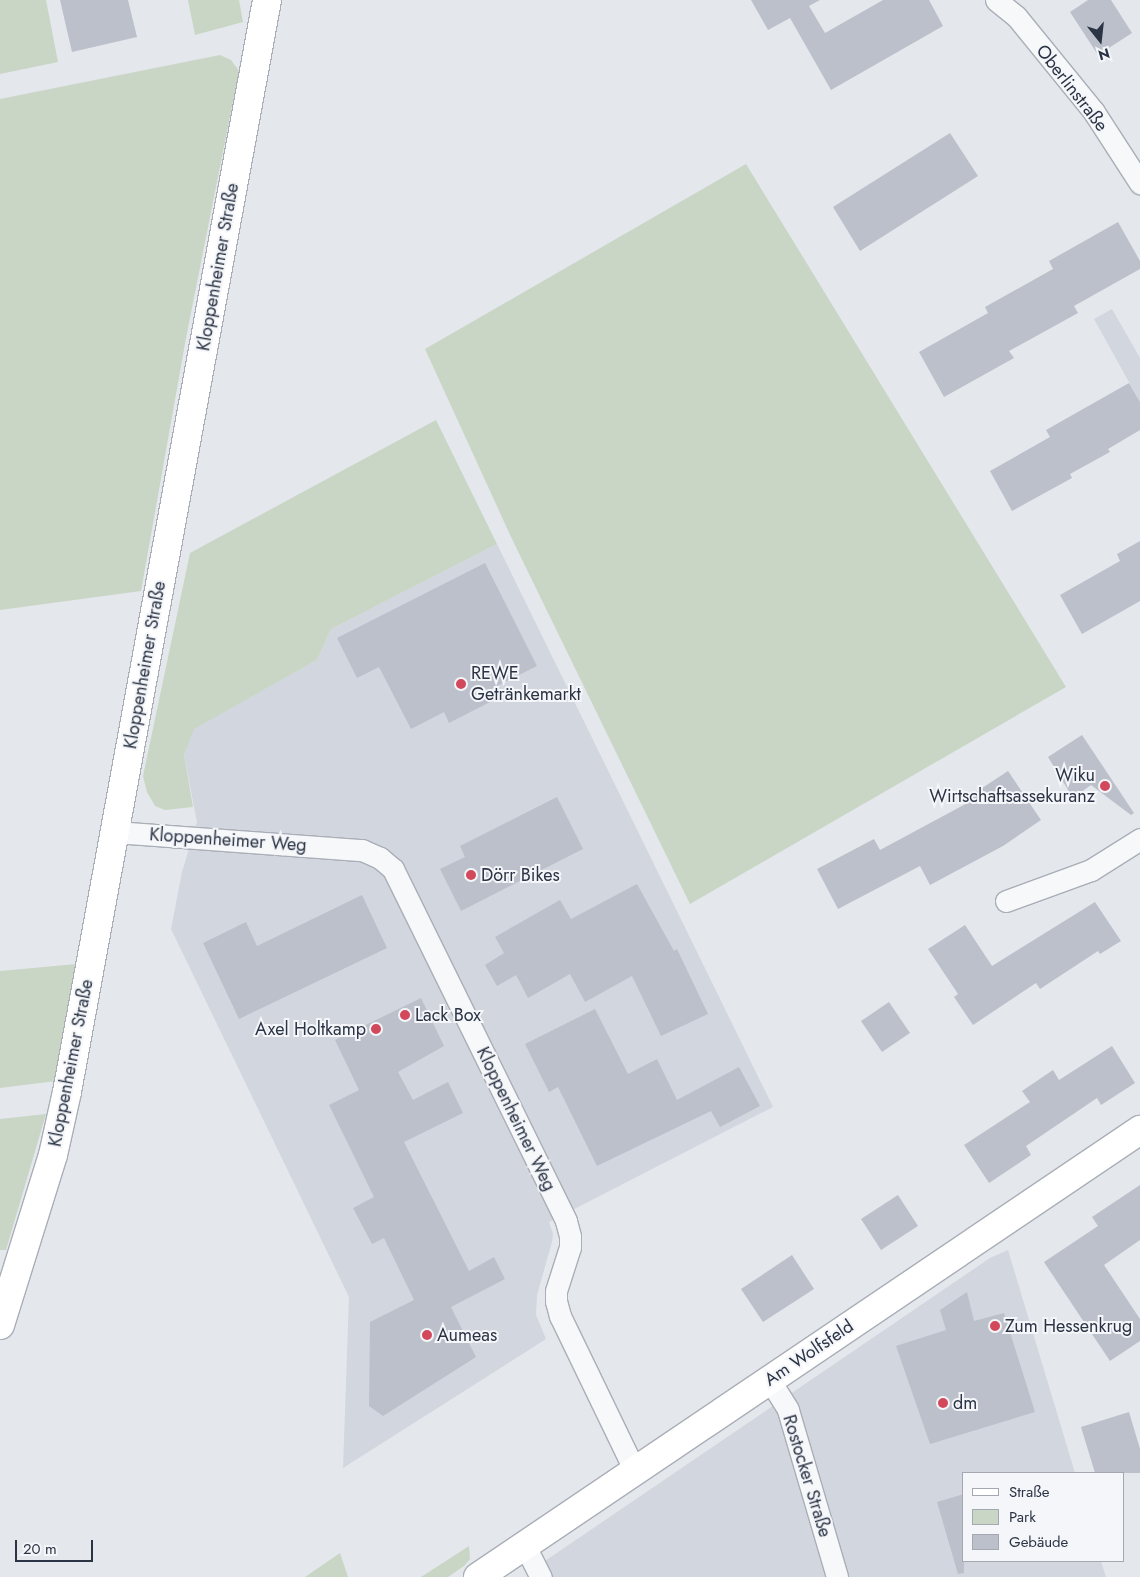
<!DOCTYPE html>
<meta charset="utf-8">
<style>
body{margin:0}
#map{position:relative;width:1140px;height:1577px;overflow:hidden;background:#e4e7ec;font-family:Jost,sans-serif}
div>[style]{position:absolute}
.built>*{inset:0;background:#d2d6de}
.green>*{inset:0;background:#c9d6c5}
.building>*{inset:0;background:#bbc0ca}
.roads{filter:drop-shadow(1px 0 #a9aeb7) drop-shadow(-1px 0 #a9aeb7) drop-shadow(0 1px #a9aeb7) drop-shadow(0 -1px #a9aeb7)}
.street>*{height:21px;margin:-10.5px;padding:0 10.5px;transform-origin:10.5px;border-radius:10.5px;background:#f7f8fa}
.secondary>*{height:28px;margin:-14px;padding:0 14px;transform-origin:14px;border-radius:14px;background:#fff}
.dots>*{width:14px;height:14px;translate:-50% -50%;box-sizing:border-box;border:2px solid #f4f6f9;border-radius:50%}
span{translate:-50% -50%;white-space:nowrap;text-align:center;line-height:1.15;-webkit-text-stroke:4px #f4f6f9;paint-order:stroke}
.street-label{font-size:18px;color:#2b3445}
.poi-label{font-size:18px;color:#2b3445}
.left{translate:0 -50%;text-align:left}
.right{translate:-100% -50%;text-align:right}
.legend{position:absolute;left:962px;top:1472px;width:162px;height:90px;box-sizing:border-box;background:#f4f6f9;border:1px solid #a4a8b1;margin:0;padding:6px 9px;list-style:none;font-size:15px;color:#2b3445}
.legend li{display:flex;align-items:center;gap:10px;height:25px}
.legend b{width:25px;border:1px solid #a4a8b1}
.north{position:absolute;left:1075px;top:15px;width:50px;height:50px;-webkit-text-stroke:4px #f4f6f9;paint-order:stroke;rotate:164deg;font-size:14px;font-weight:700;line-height:20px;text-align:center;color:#2b3445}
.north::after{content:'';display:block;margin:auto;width:18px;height:22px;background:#2b3445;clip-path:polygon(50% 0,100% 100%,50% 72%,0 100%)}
.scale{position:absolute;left:15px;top:1540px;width:78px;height:22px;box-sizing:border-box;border:2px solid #2b3445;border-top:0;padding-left:6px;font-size:15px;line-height:18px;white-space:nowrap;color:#2b3445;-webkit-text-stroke:4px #f4f6f9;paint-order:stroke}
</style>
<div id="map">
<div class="built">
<div style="clip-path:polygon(1112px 309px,1140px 358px,1140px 402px,1094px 319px)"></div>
<div style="clip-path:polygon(497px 544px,773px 1107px,549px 1222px,553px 1234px,552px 1242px,537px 1295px,536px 1315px,546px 1339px,343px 1468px,349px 1297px,171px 929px,182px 872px,197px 822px,184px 755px,193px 729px,317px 660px,331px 629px)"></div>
<div style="clip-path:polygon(1008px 1250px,1075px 1473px,964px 1473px,964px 1561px,1101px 1561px,1106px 1577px,550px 1577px,545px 1561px,990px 1258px)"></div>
</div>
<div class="green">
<div style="clip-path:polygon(0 0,46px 0,58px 62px,0 74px)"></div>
<div style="clip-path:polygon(188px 0,239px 0,243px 22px,195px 35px)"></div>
<div style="clip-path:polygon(220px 55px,231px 60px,239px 71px,186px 338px,141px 591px,0 610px,0 99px)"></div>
<div style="clip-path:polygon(746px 164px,1066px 687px,690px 904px,512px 539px,425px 349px)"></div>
<div style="clip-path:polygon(436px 420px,497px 544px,331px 629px,317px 660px,194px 729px,184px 755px,193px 807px,165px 810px,155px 806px,147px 792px,143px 776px,190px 553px)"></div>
<div style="clip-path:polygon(77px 964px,56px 1081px,0 1088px,0 971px)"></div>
<div style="clip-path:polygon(46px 1114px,6px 1250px,0 1250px,0 1119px)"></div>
<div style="clip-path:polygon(469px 1546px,470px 1559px,464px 1566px,448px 1577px,421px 1577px)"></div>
<div style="clip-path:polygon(340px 1553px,348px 1577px,305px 1577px)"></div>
</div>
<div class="building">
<div style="clip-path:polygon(60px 0,128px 0,137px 37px,72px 52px)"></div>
<div style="clip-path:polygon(751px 0,820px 0,809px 6px,825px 33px,883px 0,929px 0,943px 26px,831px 90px,790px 18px,768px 30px)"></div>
<div style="clip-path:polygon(1088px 0,1111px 0,1132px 33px,1098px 55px,1070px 12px)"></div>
<div style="clip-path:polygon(950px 133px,978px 176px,860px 251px,833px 207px)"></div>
<div style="clip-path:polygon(1118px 222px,1140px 261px,1140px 269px,1074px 306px,1078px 313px,1009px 351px,1014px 358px,944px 397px,919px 352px,988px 313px,985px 307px,1053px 269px,1049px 261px)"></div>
<div style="clip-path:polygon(1129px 383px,1140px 402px,1140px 430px,1108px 449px,1110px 452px,1070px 474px,1072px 478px,1012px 511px,990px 471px,1050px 437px,1046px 430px)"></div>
<div style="clip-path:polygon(1140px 541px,1140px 601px,1082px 634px,1060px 595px,1120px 561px,1117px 554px)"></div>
<div style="clip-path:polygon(485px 563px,537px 666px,485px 692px,490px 702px,449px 723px,444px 712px,411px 729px,379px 667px,357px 678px,337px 638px)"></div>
<div style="clip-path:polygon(1082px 735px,1134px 813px,1131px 815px,1091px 785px,1073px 798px,1048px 757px)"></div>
<div style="clip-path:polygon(1008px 771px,1041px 820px,1003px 846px,930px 885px,920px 866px,838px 909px,817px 869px,874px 839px,880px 850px,973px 800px,970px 796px)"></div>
<div style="clip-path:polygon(557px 797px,583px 849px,461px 911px,440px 869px,465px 857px,460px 846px)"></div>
<div style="clip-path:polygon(637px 884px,674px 951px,677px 949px,708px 1014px,661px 1036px,632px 976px,585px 1002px,570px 974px,528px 998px,516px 975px,497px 986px,485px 965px,504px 953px,495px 937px,560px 900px,571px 919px)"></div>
<div style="clip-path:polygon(362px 895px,387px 948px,239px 1019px,203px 943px,246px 922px,257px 946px)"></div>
<div style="clip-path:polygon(1095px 902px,1121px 941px,1100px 954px,1098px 951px,1040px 989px,1036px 983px,973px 1025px,954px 997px,958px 994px,928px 949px,965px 925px,992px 966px)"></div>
<div style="clip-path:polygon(421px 998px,444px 1046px,398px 1072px,413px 1100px,448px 1082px,463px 1113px,404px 1142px,469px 1271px,494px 1257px,505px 1279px,451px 1307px,476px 1357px,383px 1416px,369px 1406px,370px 1322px,414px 1300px,384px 1238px,372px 1244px,353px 1208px,374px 1197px,329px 1105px,359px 1090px,335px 1040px)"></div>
<div style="clip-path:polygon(889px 1002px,910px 1033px,882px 1052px,861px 1021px)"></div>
<div style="clip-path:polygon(595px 1009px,628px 1074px,657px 1059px,677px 1100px,739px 1067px,760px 1106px,720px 1127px,711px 1111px,597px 1166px,558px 1087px,549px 1092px,525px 1044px)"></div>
<div style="clip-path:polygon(1112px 1046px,1135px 1083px,1101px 1105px,1097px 1098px,1026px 1146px,1031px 1155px,989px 1183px,964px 1145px,1030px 1102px,1022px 1091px,1053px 1070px,1059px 1080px)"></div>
<div style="clip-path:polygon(1140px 1185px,1140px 1240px,1104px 1265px,1140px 1319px,1140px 1341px,1110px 1361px,1044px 1262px,1098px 1226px,1092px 1217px)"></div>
<div style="clip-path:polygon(898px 1195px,918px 1226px,881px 1250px,861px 1219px)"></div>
<div style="clip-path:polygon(792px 1255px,814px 1289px,763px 1322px,741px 1289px)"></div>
<div style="clip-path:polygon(967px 1292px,974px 1321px,1004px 1313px,1035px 1412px,930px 1444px,896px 1346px,946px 1330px,940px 1310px)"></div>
<div style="clip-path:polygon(1129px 1412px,1140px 1449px,1140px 1473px,1095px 1473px,1081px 1427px)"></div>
<div style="clip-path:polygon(964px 1494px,964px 1573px,958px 1574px,937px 1502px)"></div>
</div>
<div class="roads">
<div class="street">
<div style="left:996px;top:0;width:26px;rotate:39deg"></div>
<div style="left:1016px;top:16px;width:124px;rotate:50.9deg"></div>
<div style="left:1094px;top:112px;width:85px;rotate:57.1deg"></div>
<div style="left:115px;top:832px;width:248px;rotate:4.2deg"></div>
<div style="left:362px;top:850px;width:20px;rotate:24deg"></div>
<div style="left:380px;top:858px;width:17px;rotate:40deg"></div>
<div style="left:393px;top:869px;width:392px;rotate:63.8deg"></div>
<div style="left:566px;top:1221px;width:16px;rotate:75deg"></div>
<div style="left:570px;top:1236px;width:11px;rotate:90deg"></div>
<div style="left:570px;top:1247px;width:46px;rotate:107.7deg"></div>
<div style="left:556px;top:1291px;width:10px;rotate:90deg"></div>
<div style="left:556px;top:1301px;width:16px;rotate:75deg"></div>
<div style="left:560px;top:1316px;width:172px;rotate:64.2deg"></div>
<div style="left:1006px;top:901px;width:90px;rotate:-20deg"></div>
<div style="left:1091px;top:870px;width:58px;rotate:-32.3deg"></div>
<div style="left:769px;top:1379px;width:36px;rotate:58deg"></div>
<div style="left:788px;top:1410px;width:174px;rotate:73.6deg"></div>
<div style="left:525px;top:1546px;width:35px;rotate:63deg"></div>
</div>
<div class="secondary">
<div style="left:0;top:1325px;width:178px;rotate:-72.7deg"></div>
<div style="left:53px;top:1155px;width:65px;rotate:-77.5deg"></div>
<div style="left:67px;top:1092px;width:1110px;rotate:-79.62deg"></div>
<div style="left:478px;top:1577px;width:799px;rotate:-34.03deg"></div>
</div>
</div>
<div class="dots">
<div style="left:461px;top:684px;background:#d1495b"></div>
<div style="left:1105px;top:786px;background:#d1495b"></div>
<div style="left:471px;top:875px;background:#d1495b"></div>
<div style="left:405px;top:1015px;background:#d1495b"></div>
<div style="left:376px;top:1029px;background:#d1495b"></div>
<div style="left:995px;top:1326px;background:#d1495b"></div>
<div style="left:427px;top:1335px;background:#d1495b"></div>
<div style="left:943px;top:1403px;background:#d1495b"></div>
</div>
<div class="street-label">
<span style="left:1072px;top:88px;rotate:52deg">Oberlinstraße</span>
<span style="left:218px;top:267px;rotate:-80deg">Kloppenheimer Straße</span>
<span style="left:145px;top:665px;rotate:-80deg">Kloppenheimer Straße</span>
<span style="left:228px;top:840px;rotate:4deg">Kloppenheimer Weg</span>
<span style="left:71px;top:1063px;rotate:-79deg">Kloppenheimer Straße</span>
<span style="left:516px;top:1119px;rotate:64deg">Kloppenheimer Weg</span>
<span style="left:809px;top:1353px;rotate:-34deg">Am Wolfsfeld</span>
<span style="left:807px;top:1476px;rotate:73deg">Rostocker Straße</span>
</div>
<div class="poi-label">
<span class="left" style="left:471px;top:684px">REWE<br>Getränkemarkt</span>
<span class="right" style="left:1095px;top:786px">Wiku<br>Wirtschaftsassekuranz</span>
<span class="left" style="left:481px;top:875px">Dörr Bikes</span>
<span class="left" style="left:415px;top:1015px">Lack Box</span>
<span class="right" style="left:366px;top:1029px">Axel Holtkamp</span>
<span class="left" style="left:1005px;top:1326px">Zum Hessenkrug</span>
<span class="left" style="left:437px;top:1335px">Aumeas</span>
<span class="left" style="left:953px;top:1403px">dm</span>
</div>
<ul class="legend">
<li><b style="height:6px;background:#fff"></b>Straße</li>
<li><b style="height:14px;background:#c9d6c5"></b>Park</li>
<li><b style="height:14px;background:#bbc0ca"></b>Gebäude</li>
</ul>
<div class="north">N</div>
<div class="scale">20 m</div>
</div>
